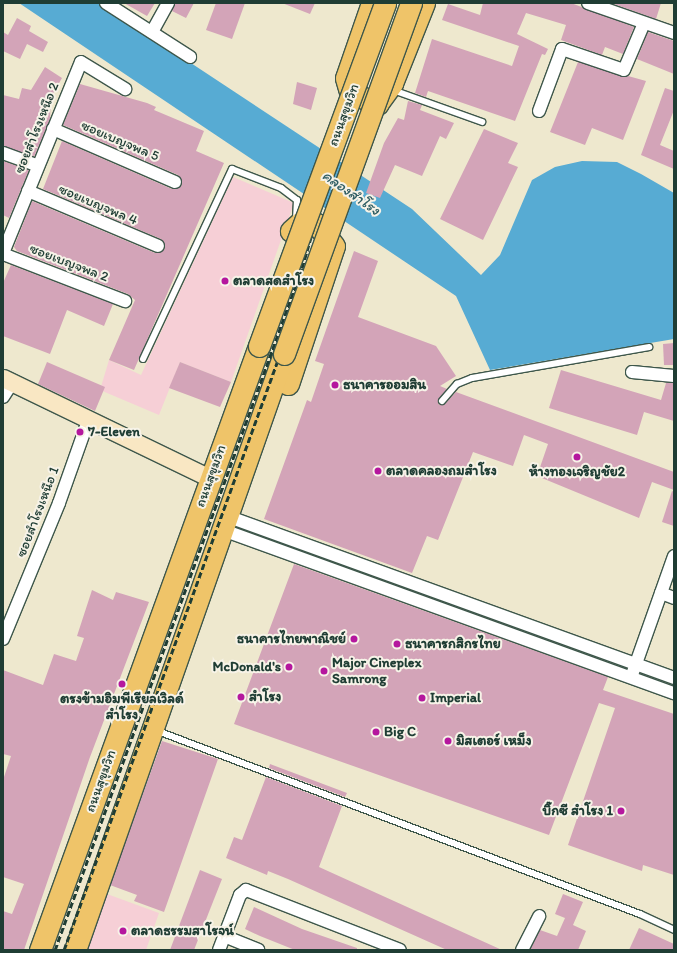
<!DOCTYPE html>
<meta charset="utf-8">
<style>
body{margin:0}
#map{position:relative;width:677px;height:953px;overflow:hidden;background:#eee8ce;font-family:Itim,"Playpen Sans Thai",sans-serif}
div>[style]{position:absolute}
.built>*{inset:0;background:#f6cfd6}
.water>*{inset:0;background:#57abd3}
.building>*{inset:0;background:#d3a4b8}
.roads{filter:drop-shadow(1px 0 #3e574b) drop-shadow(-1px 0 #3e574b) drop-shadow(0 1px #3e574b) drop-shadow(0 -1px #3e574b)}
.service>*{height:6px;margin:-3px;padding:0 3px;transform-origin:3px;border-radius:3px;background:#fff}
.minor>*{height:12px;margin:-6px;padding:0 6px;transform-origin:6px;border-radius:6px;background:#fff}
.secondary>*{height:17px;margin:-8.5px;padding:0 8.5px;transform-origin:8.5px;border-radius:8.5px;background:#f9e7c3}
.trunk>*{height:21px;margin:-10.5px;padding:0 10.5px;transform-origin:10.5px;border-radius:10.5px;background:#efc469}
.rail>*{height:3px;margin-top:-1.5px;transform-origin:0;background:repeating-linear-gradient(90deg,#1f3d34 0 6px,transparent 0 9px)}
.bridges{filter:drop-shadow(1px 0 #3e574b) drop-shadow(-1px 0 #3e574b) drop-shadow(0 1px #3e574b) drop-shadow(0 -1px #3e574b)}
.trunk-bridge>*{height:21px;margin:-10.5px;padding:0 10.5px;transform-origin:10.5px;border-radius:10.5px;background:#efc469}
.dots>*{width:11px;height:11px;translate:-50% -50%;box-sizing:border-box;border:2px solid #f7f3e8;border-radius:50%}
span{translate:-50% -50%;white-space:nowrap;text-align:center;line-height:1.15;-webkit-text-stroke:4px #f7f3e8;paint-order:stroke}
.street-label{font-size:14px;color:#1f3d34}
.poi-label{font-size:14px;color:#1f3d34;font-weight:700}
.left{translate:0 -50%;text-align:left}
.right{translate:-100% -50%;text-align:right}
.water-label{font-size:15px;color:#305e64;font-style:italic}
.frame{position:absolute;inset:0;border:4px solid #1f3d34;pointer-events:none}
</style>
<div id="map">
<div class="built">
<div style="clip-path:polygon(233px 177px,294px 203px,231px 382px,180px 362px,159px 415px,100px 390px,109px 360px,141px 375px)"></div>
<div style="clip-path:polygon(107px 894px,159px 913px,146px 950px,86px 950px)"></div>
</div>
<div class="water">
<div style="clip-path:polygon(19px 3px,100px 3px,412px 209px,481px 275px,500px 255px,532px 180px,555px 167px,582px 161px,617px 162px,641px 174px,674px 193px,674px 339px,490px 370px,456px 296px)"></div>
</div>
<div class="building">
<div style="clip-path:polygon(124px 3px,155px 3px,147px 16px)"></div>
<div style="clip-path:polygon(175px 3px,194px 3px,186px 18px,172px 11px)"></div>
<div style="clip-path:polygon(216px 3px,245px 3px,232px 39px,206px 30px)"></div>
<div style="clip-path:polygon(282px 3px,315px 3px,310px 14px)"></div>
<div style="clip-path:polygon(483px 3px,571px 3px,634px 27px,623px 54px,605px 47px,602px 55px,561px 40px,566px 25px,526px 13px,517px 34px,548px 49px,545px 55px,542px 54px,515px 121px,428px 91px,426px 97px,415px 93px,432px 39px,512px 66px,519px 46px,442px 20px,448px 4px,480px 15px)"></div>
<div style="clip-path:polygon(611px 3px,661px 3px,656px 19px)"></div>
<div style="clip-path:polygon(17px 18px,31px 26px,29px 31px,48px 42px,43px 52px,27px 44px,20px 59px,3px 51px,3px 32px,8px 35px)"></div>
<div style="clip-path:polygon(648px 32px,674px 41px,674px 74px,637px 59px)"></div>
<div style="clip-path:polygon(578px 62px,646px 81px,623px 140px,592px 128px,585px 145px,550px 132px)"></div>
<div style="clip-path:polygon(45px 67px,62px 78px,51px 97px,50px 119px,34px 157px,3px 146px,3px 95px,19px 99px,22px 88px,31px 90px)"></div>
<div style="clip-path:polygon(297px 82px,317px 88px,311px 110px,293px 104px)"></div>
<div style="clip-path:polygon(80px 84px,147px 103px,156px 107px,154px 110px,204px 131px,196px 151px,224px 163px,134px 370px,109px 360px,135px 300px,128px 294px,17px 251px,14px 247px,32px 201px,155px 253px,165px 249px,161px 239px,43px 189px,62px 141px,172px 189px,182px 185px,178px 175px,63px 125px)"></div>
<div style="clip-path:polygon(665px 88px,674px 91px,674px 110px,660px 145px,674px 151px,674px 169px,641px 155px)"></div>
<div style="clip-path:polygon(408px 101px,422px 105px,420px 110px,454px 123px,446px 139px,440px 136px,422px 176px,395px 165px,380px 198px,366px 193px,384px 143px,398px 118px,404px 120px)"></div>
<div style="clip-path:polygon(484px 129px,518px 143px,508px 163px,518px 167px,483px 240px,440px 219px)"></div>
<div style="clip-path:polygon(3px 161px,29px 170px,9px 218px,3px 215px)"></div>
<div style="clip-path:polygon(354px 251px,378px 261px,358px 317px,436px 346px,456px 376px,440px 386px,447px 389px,438px 400px,439px 405px,445px 404px,456px 392px,674px 472px,674px 490px,652px 482px,639px 518px,537px 476px,548px 444px,524px 435px,513px 466px,473px 452px,438px 540px,427px 536px,412px 573px,264px 519px,307px 400px,311px 402px,324px 364px,315px 361px)"></div>
<div style="clip-path:polygon(11px 265px,113px 304px,104px 326px,67px 310px,50px 354px,3px 336px,3px 283px)"></div>
<div style="clip-path:polygon(674px 343px,674px 365px,664px 365px,663px 344px)"></div>
<div style="clip-path:polygon(47px 362px,105px 387px,95px 411px,38px 384px)"></div>
<div style="clip-path:polygon(180px 362px,231px 382px,220px 407px,169px 388px)"></div>
<div style="clip-path:polygon(561px 370px,661px 400px,666px 383px,674px 383px,674px 421px,644px 412px,637px 435px,549px 408px)"></div>
<div style="clip-path:polygon(672px 491px,674px 492px,674px 526px,662px 522px)"></div>
<div style="clip-path:polygon(294px 564px,608px 677px,603px 690px,674px 714px,674px 875px,643px 865px,642px 871px,568px 845px,615px 708px,599px 703px,549px 835px,234px 724px)"></div>
<div style="clip-path:polygon(92px 590px,113px 600px,116px 592px,149px 602px,90px 757px,25px 947px,24px 950px,3px 950px,3px 911px,12px 914px,24px 884px,3px 877px,3px 780px,11px 756px,3px 754px,3px 670px,43px 685px,54px 654px,76px 661px,84px 638px,77px 636px)"></div>
<div style="clip-path:polygon(162px 741px,218px 759px,164px 912px,134px 901px,137px 895px,110px 885px)"></div>
<div style="clip-path:polygon(270px 764px,347px 793px,345px 797px,269px 768px)"></div>
<div style="clip-path:polygon(266px 777px,342px 806px,319px 867px,502px 950px,447px 950px,288px 879px,268px 871px,267px 875px,226px 858px,234px 837px,242px 840px)"></div>
<div style="clip-path:polygon(200px 870px,222px 879px,194px 950px,170px 950px)"></div>
<div style="clip-path:polygon(563px 894px,583px 902px,573px 925px,586px 931px,578px 950px,530px 950px,540px 930px,557px 936px,565px 918px,555px 914px)"></div>
<div style="clip-path:polygon(254px 907px,302px 929px,357px 948px,357px 950px,295px 950px,260px 936px,245px 929px)"></div>
<div style="clip-path:polygon(639px 928px,674px 944px,674px 950px,629px 950px)"></div>
</div>
<div class="roads">
<div class="service">
<div style="left:390px;top:89px;width:98px;rotate:19.7deg"></div>
<div style="left:143px;top:359px;width:210px;rotate:-64.9deg"></div>
<div style="left:232px;top:169px;width:53px;rotate:21.2deg"></div>
<div style="left:281px;top:188px;width:20px;rotate:37deg"></div>
<div style="left:297px;top:200px;width:17px;rotate:93deg"></div>
<div style="left:442px;top:401px;width:23px;rotate:-49deg"></div>
<div style="left:457px;top:384px;width:16px;rotate:-22deg"></div>
<div style="left:472px;top:378px;width:180px;rotate:-9.9deg"></div>
<div style="left:155px;top:730px;width:519px;rotate:20.78deg"></div>
<div style="left:640px;top:914px;width:38px;rotate:25deg"></div>
</div>
<div class="minor">
<div style="left:106px;top:3px;width:100px;rotate:32.7deg"></div>
<div style="left:588px;top:3px;width:91px;rotate:19.2deg"></div>
<div style="left:152px;top:32px;width:33px;rotate:-61deg"></div>
<div style="left:539px;top:111px;width:66px;rotate:-69.6deg"></div>
<div style="left:562px;top:49px;width:65px;rotate:18.7deg"></div>
<div style="left:624px;top:70px;width:51px;rotate:-66.9deg"></div>
<div style="left:53px;top:129px;width:133px;rotate:23.5deg"></div>
<div style="left:3px;top:153px;width:37px;rotate:20deg"></div>
<div style="left:28px;top:191px;width:141px;rotate:22.9deg"></div>
<div style="left:3px;top:253px;width:206px;rotate:-67.8deg"></div>
<div style="left:81px;top:62px;width:52px;rotate:31.5deg"></div>
<div style="left:3px;top:254px;width:131px;rotate:21.1deg"></div>
<div style="left:632px;top:372px;width:42px;rotate:5.4deg"></div>
<div style="left:3px;top:397px;width:17px;rotate:-57deg"></div>
<div style="left:232px;top:518px;width:470px;rotate:19.9deg"></div>
<div style="left:223px;top:530px;width:480px;rotate:19.9deg"></div>
<div style="left:661px;top:593px;width:14px;rotate:21deg"></div>
<div style="left:3px;top:639px;width:147px;rotate:-67.6deg"></div>
<div style="left:59px;top:503px;width:87px;rotate:-70.5deg"></div>
<div style="left:633px;top:672px;width:123px;rotate:-70.5deg"></div>
<div style="left:224px;top:936px;width:37px;rotate:22deg"></div>
<div style="left:219px;top:950px;width:59px;rotate:-69.1deg"></div>
<div style="left:240px;top:895px;width:8px;rotate:-40deg"></div>
<div style="left:246px;top:890px;width:165px;rotate:21.3deg"></div>
<div style="left:522px;top:950px;width:38px;rotate:-63deg"></div>
</div>
<div class="secondary">
<div style="left:3px;top:378px;width:230px;rotate:25.8deg"></div>
</div>
<div class="trunk">
<div style="left:372px;top:3px;width:79px;rotate:109.1deg"></div>
<div style="left:346px;top:78px;width:15px;rotate:74deg"></div>
<div style="left:350px;top:92px;width:30px;rotate:24deg"></div>
<div style="left:377px;top:104px;width:26px;rotate:-54deg"></div>
<div style="left:392px;top:83px;width:86px;rotate:-68.2deg"></div>
<div style="left:288px;top:384px;width:145px;rotate:-71.6deg"></div>
<div style="left:334px;top:246px;width:28px;rotate:-128deg"></div>
<div style="left:317px;top:224px;width:15px;rotate:-169deg"></div>
<div style="left:302px;top:221px;width:15px;rotate:138deg"></div>
<div style="left:40px;top:950px;width:642px;rotate:-70.07deg"></div>
<div style="left:75px;top:950px;width:632px;rotate:-70.68deg"></div>
</div>
</div>
<div class="rail">
<div style="left:55px;top:950px;width:725px;rotate:-70.09deg"></div>
<div style="left:302px;top:268px;width:204px;rotate:-73.8deg"></div>
<div style="left:359px;top:72px;width:73px;rotate:-70.1deg"></div>
<div style="left:64px;top:950px;width:654px;rotate:-70.07deg"></div>
<div style="left:287px;top:335px;width:261px;rotate:-67.5deg"></div>
<div style="left:387px;top:94px;width:96px;rotate:-70.6deg"></div>
</div>
<div class="bridges">
<div class="trunk-bridge">
<div style="left:259px;top:346px;width:365px;rotate:-69.8deg"></div>
<div style="left:284px;top:354px;width:373px;rotate:-70.1deg"></div>
</div>
</div>
<div class="dots">
<div style="left:225px;top:281px;background:#b5179e"></div>
<div style="left:335px;top:385px;background:#b5179e"></div>
<div style="left:80px;top:432px;background:#b5179e"></div>
<div style="left:577px;top:457px;background:#b5179e"></div>
<div style="left:378px;top:471px;background:#b5179e"></div>
<div style="left:354px;top:639px;background:#b5179e"></div>
<div style="left:397px;top:644px;background:#b5179e"></div>
<div style="left:289px;top:667px;background:#b5179e"></div>
<div style="left:324px;top:671px;background:#b5179e"></div>
<div style="left:122px;top:684px;background:#b5179e"></div>
<div style="left:241px;top:697px;background:#b5179e"></div>
<div style="left:422px;top:698px;background:#b5179e"></div>
<div style="left:376px;top:732px;background:#b5179e"></div>
<div style="left:448px;top:741px;background:#b5179e"></div>
<div style="left:621px;top:811px;background:#b5179e"></div>
<div style="left:123px;top:931px;background:#b5179e"></div>
</div>
<div class="street-label">
<span style="left:344px;top:115px;rotate:-70deg">ถนนสุขุมวิท</span>
<span style="left:37px;top:128px;rotate:-68deg">ซอยสำโรงเหนือ 2</span>
<span style="left:120px;top:141px;rotate:23deg">ซอยเบญจพล 5</span>
<span style="left:98px;top:205px;rotate:23deg">ซอยเบญจพล 4</span>
<span style="left:69px;top:263px;rotate:21deg">ซอยเบญจพล 2</span>
<span style="left:211px;top:476px;rotate:-70deg">ถนนสุขุมวิท</span>
<span style="left:38px;top:512px;rotate:-69deg">ซอยสำโรงเหนือ 1</span>
<span style="left:101px;top:781px;rotate:-70deg">ถนนสุขุมวิท</span>
</div>
<div class="poi-label">
<span class="left" style="left:233px;top:281px">ตลาดสดสำโรง</span>
<span class="left" style="left:343px;top:385px">ธนาคารออมสิน</span>
<span class="left" style="left:88px;top:432px">7-Eleven</span>
<span class="left" style="left:386px;top:471px">ตลาดคลองถมสำโรง</span>
<span style="left:577px;top:472px">ห้างทองเจริญชัย2</span>
<span class="right" style="left:346px;top:639px">ธนาคารไทยพาณิชย์</span>
<span class="left" style="left:405px;top:644px">ธนาคารกสิกรไทย</span>
<span class="left" style="left:332px;top:671px">Major Cineplex<br>Samrong</span>
<span class="right" style="left:281px;top:667px">McDonald's</span>
<span class="left" style="left:249px;top:697px">สำโรง</span>
<span class="left" style="left:430px;top:698px">Imperial</span>
<span style="left:122px;top:707px">ตรงข้ามอิมพีเรียลเวิลด์<br>สําโรง</span>
<span class="left" style="left:384px;top:732px">Big C</span>
<span class="left" style="left:456px;top:741px">มิสเตอร์ เหม็ง</span>
<span class="right" style="left:613px;top:811px">บิ๊กซี สำโรง 1</span>
<span class="left" style="left:131px;top:931px">ตลาดธรรมสาโรจน์</span>
</div>
<div class="water-label">
<span style="left:351px;top:193px;rotate:35deg">คลองสำโรง</span>
</div>
<div class="frame"></div>
</div>
